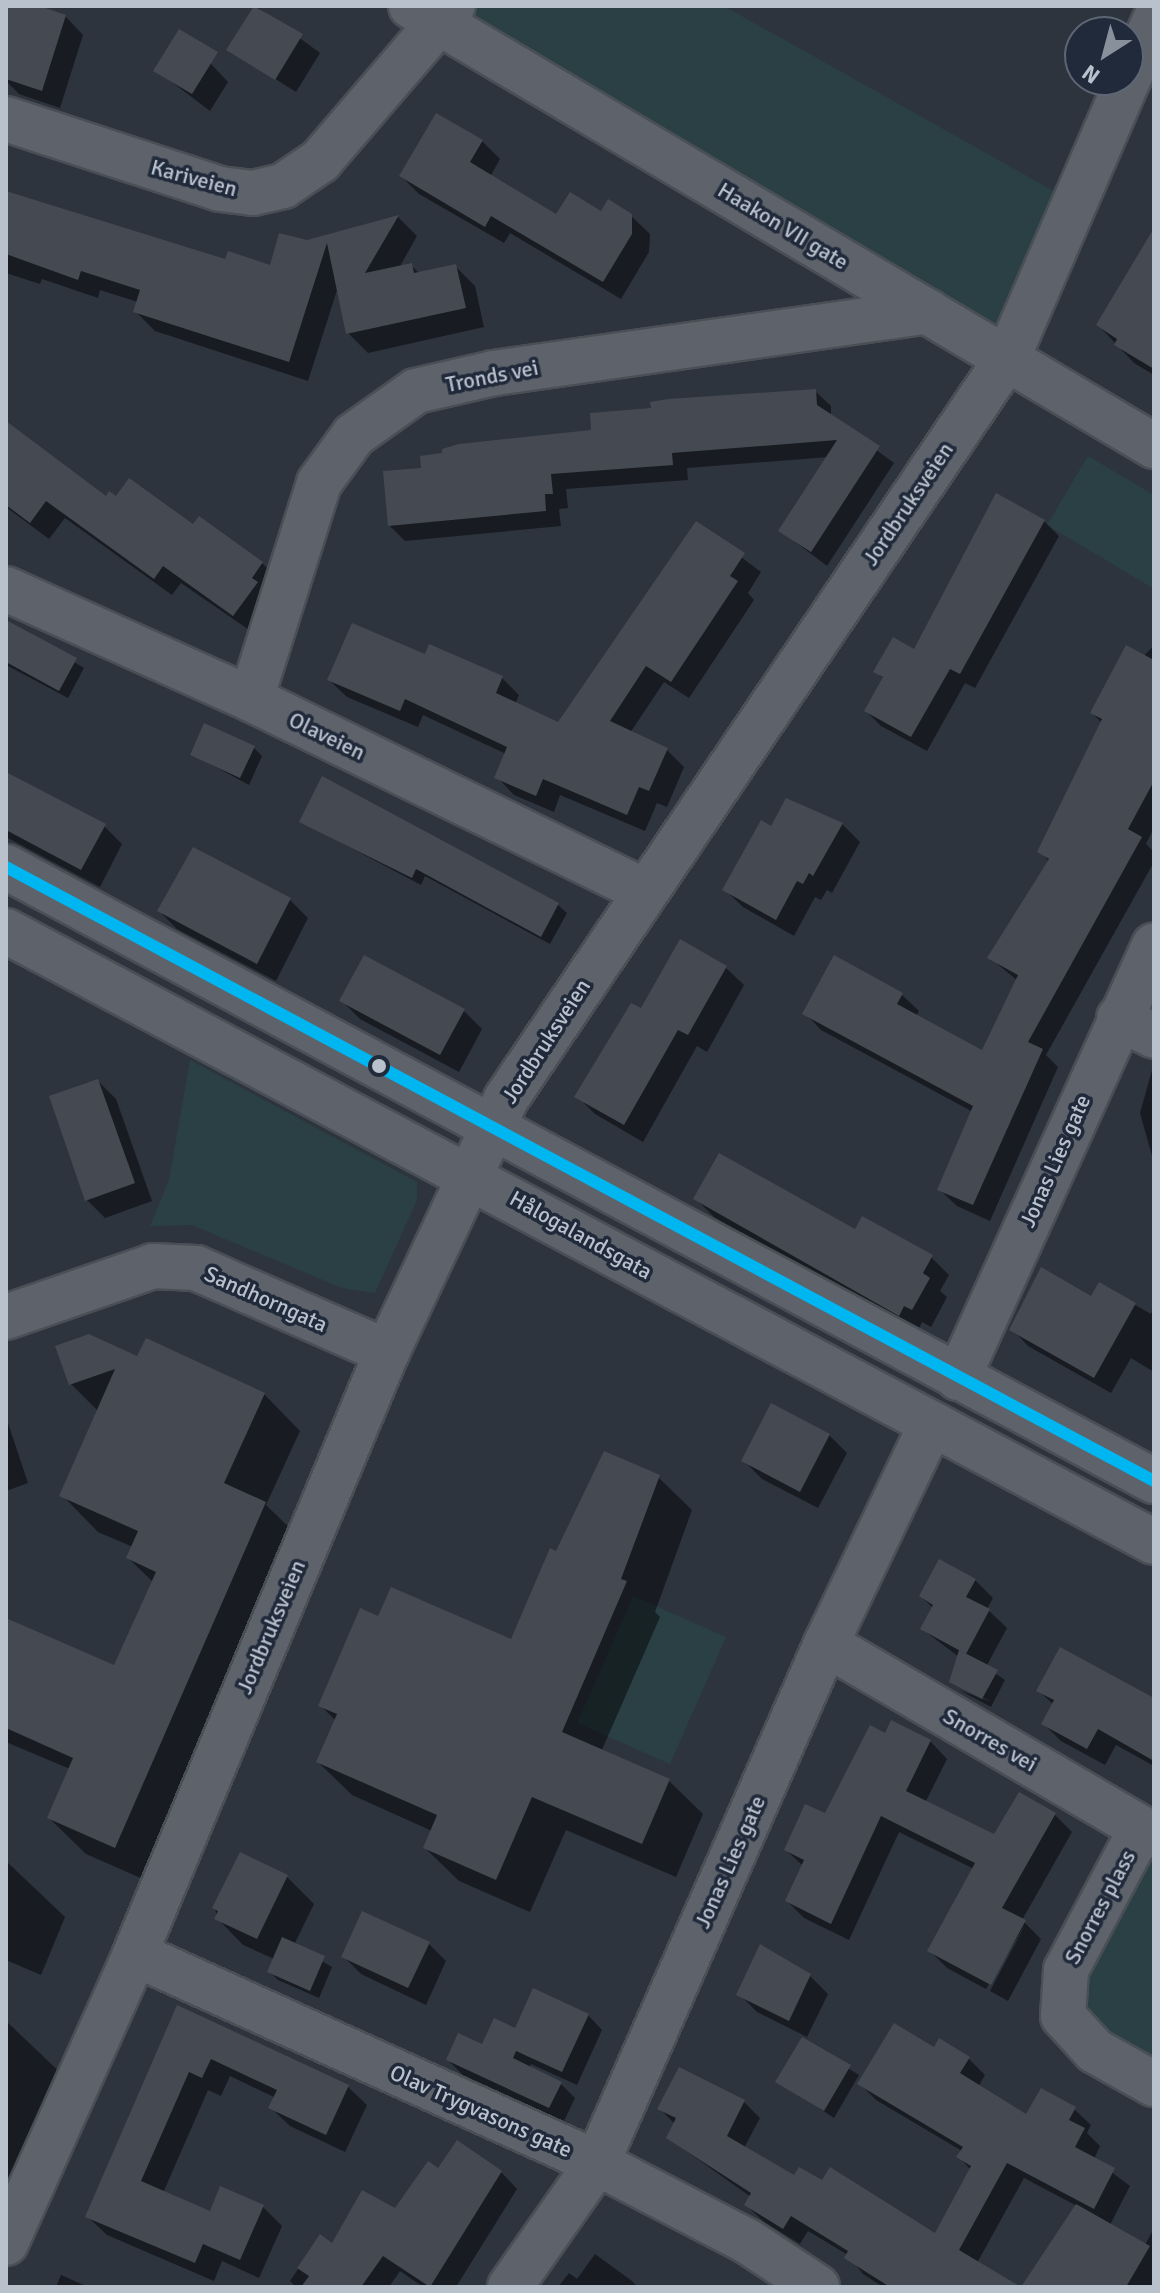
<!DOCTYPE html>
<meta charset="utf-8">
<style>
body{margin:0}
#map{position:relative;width:1160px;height:2293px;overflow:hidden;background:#2d343e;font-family:Signika,sans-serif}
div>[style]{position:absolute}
.green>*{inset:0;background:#2a4045}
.shadow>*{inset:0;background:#0007}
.building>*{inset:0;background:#454a52}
.roads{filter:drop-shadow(2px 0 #4a4f56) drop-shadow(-2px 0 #4a4f56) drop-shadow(0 2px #4a4f56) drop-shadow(0 -2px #4a4f56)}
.minor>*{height:44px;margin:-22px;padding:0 22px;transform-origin:22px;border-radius:22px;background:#5e636b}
.bus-1>*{height:12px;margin:-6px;padding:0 6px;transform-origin:6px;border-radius:6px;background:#00b6f0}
.dots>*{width:22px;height:22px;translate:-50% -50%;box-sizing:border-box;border:4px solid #202a3a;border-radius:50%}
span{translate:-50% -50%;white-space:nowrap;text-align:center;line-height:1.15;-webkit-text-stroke:7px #202a3a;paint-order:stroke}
.street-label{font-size:22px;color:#b9c1cd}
.frame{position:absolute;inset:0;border:8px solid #b9c1cd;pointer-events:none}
.north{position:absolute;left:1064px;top:16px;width:80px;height:80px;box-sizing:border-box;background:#202a3a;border:2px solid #5d6675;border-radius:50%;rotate:216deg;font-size:22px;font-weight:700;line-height:32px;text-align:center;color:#b9c1cd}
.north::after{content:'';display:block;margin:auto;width:28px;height:36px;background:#88909b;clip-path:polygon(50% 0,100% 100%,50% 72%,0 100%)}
</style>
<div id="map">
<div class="green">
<div style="clip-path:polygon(453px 6px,724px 6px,1075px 203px,1008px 357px)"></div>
<div style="clip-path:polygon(1088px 456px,1154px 495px,1154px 589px,1047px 525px)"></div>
<div style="clip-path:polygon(190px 1060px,417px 1182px,417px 1200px,375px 1293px,342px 1288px,192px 1225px,150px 1226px,169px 1180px)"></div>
<div style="clip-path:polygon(633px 1596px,726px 1637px,670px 1764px,577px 1723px)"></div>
<div style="clip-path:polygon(1154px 1836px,1154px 2084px,1095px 2051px,1066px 1970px)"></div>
</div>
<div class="shadow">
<div style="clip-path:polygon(6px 6px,33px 6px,65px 16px,83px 35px,60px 108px,19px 94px,6px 81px)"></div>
<div style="clip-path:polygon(256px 6px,320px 53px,296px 92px,250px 63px,232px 46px)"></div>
<div style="clip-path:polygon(211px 64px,228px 82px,210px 111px,156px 70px)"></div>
<div style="clip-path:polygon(482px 141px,500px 159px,490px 177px,557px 217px,631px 216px,650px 234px,649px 252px,621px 299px,510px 233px,504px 243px,419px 194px,401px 176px)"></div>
<div style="clip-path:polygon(6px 192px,227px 262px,272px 268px,307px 242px,398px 217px,417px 236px,399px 268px,411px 265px,420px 274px,455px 266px,475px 286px,484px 327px,368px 353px,348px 333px,338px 287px,308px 381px,155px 331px,135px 311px,138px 302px,100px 290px,98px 298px,42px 279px,40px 284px,6px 273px)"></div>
<div style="clip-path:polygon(1154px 255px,1154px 375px,1134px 363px,1098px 325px)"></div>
<div style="clip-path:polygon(815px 391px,831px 406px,831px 417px,894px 463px,827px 566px,781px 531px,829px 457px,687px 468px,688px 480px,566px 489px,568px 508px,559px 509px,561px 526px,405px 541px,390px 526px,423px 469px)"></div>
<div style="clip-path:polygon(6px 425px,106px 499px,193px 527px,262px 563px,280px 581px,252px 632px,181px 583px,172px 595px,65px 518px,49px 539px,6px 507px)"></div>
<div style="clip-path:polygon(1044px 521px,1059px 536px,975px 688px,965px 683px,927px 751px,881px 726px,866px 711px,884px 679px,876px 672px,915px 651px)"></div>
<div style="clip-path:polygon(697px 524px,761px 572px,748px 593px,754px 600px,689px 698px,664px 682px,630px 733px,667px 750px,684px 767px,667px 807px,657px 803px,645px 831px,560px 795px,554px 812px,514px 795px,497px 777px,506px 754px,423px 715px,418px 727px,347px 697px,329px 680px,426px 656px,502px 678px,519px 695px,515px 704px,559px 725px)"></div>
<div style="clip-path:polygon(6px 622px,84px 668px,68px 698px,6px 665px)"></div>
<div style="clip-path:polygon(1154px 645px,1154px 828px,1146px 844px,1154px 852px,1154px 862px,1046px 1055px,1058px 1067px,990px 1221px,957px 1206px,940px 1190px,973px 1112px,821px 1030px,805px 1013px,902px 995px,919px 1011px,916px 1016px,983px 1053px,1018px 981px,990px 958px,1050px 862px,1039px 851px,1102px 723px,1092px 713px)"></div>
<div style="clip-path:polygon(254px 748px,262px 756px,249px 785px,192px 754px)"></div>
<div style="clip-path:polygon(6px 774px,104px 826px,122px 844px,100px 887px,6px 837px)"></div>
<div style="clip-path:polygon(302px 822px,558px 905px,567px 913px,550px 944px,425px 876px,421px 885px)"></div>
<div style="clip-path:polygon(842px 824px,860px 842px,832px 893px,827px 890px,821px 900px,815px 897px,794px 936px,743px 907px,725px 890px)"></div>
<div style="clip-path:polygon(290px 900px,308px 918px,276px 981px,177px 929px,159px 911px)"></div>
<div style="clip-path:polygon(365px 958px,464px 1011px,482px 1029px,459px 1072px,360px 1019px,342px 1001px)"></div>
<div style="clip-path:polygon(726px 968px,744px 985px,707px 1052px,697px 1046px,643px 1142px,595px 1114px,577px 1096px,642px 1011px)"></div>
<div style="clip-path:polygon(1154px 1063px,1154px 1163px,1140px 1113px)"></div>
<div style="clip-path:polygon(98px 1081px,116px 1099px,152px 1201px,105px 1218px,87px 1200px)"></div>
<div style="clip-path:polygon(696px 1199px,856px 1231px,931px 1257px,949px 1275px,940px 1291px,947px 1297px,931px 1327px,922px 1322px,917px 1333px,714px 1217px)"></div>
<div style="clip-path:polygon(1100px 1285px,1151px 1314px,1154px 1307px,1154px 1372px,1131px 1358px,1111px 1393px,1028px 1346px,1012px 1329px,1092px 1299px)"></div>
<div style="clip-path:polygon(138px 1359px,264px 1394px,300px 1431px,266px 1505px,302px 1540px,152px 1883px,86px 1854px,49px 1818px,70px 1769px,6px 1742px,6px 1618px,115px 1668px,153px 1582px,128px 1558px,133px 1547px,98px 1532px,62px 1495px,98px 1411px,71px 1384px)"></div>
<div style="clip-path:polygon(6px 1417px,28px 1483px,6px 1491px)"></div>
<div style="clip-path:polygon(829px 1435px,847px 1453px,818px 1508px,762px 1479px,744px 1461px)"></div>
<div style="clip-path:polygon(658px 1477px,692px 1510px,655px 1612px,660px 1617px,601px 1752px,669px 1781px,703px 1814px,676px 1877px,566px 1830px,530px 1912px,459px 1881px,425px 1848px,432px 1831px,352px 1795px,318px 1762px,336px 1721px,320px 1705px,379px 1619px,512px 1641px,557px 1554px)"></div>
<div style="clip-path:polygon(975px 1580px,993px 1598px,987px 1609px,1007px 1628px,986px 1667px,1005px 1680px,991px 1707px,959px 1690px,992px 1702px,951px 1682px,959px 1657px,922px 1629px,933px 1608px,921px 1596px)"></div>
<div style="clip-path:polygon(1039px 1691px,1154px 1699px,1154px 1766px,1116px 1745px,1105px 1765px,1061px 1741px,1044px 1724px,1054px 1705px)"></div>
<div style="clip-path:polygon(886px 1735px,930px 1741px,947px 1759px,925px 1803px,995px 1837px,1019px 1795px,1055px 1815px,1072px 1832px,1022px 1920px,1041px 1939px,1008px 2001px,990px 1991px,1025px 1925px,986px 1989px,947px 1968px,930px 1951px,974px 1869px,899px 1832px,849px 1940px,804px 1918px,787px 1901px,803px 1866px,786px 1850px,826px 1816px)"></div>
<div style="clip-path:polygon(241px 1854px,287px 1877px,314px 1904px,294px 1945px,332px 1967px,319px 1998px,278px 1980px,269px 1971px,274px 1959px,243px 1945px,217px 1918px,215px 1908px)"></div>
<div style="clip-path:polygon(6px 1861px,65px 1917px,41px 1975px,6px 1960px)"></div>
<div style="clip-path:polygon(428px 1943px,446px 1961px,426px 2005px,361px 1974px,343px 1956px)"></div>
<div style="clip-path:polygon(810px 1976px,828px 1994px,807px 2037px,757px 2012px,739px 1994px)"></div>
<div style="clip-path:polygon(178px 2008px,348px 2087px,367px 2105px,345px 2152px,290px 2126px,271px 2108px,276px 2098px,230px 2076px,221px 2096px,208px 2090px,163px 2193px,211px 2214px,263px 2207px,282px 2226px,259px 2278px,222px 2261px,214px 2281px,107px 2235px,88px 2217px)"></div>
<div style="clip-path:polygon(588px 2015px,602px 2030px,577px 2085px,531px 2064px,529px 2068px,560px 2083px,575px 2098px,564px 2121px,463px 2075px,448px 2060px,516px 2030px)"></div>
<div style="clip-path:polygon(6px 2021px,68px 2080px,6px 2225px)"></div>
<div style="clip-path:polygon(803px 2040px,859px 2075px,834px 2118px,778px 2081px)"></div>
<div style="clip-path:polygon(934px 2049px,968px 2058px,985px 2075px,978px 2087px,1027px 2117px,1074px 2109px,1091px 2125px,1087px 2133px,1100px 2146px,1094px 2159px,1130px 2186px,1110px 2225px,1145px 2245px,1154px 2228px,1152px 2287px,1023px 2287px,1077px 2206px,1024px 2178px,977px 2263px,1018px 2287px,883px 2287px,863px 2274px,848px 2255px,808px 2231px,800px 2244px,763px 2221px,746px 2205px,751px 2197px,668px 2138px,675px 2124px,660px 2109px,743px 2101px,760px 2118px,744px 2148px,795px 2178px,936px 2235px,971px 2170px,959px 2157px,962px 2151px,876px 2100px,860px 2084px)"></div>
<div style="clip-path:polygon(439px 2171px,501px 2172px,517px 2189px,456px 2287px,423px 2287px,400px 2271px,389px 2287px,296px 2287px,290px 2281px,320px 2237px,332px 2246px,396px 2211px)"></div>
<div style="clip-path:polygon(595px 2254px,632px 2281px,638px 2287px,558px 2287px,569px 2273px,577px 2279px)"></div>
<div style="clip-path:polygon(61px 2275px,88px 2287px,56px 2287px)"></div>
</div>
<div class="building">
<div style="clip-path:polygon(6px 6px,40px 6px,66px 15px,42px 91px,6px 79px)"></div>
<div style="clip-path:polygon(254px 6px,303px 34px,275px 80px,226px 50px)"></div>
<div style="clip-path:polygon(179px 29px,218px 52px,192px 94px,153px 71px)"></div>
<div style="clip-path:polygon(436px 113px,483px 140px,470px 162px,556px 214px,570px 192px,601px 211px,608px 199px,632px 214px,632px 234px,603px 282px,491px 216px,485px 227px,399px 176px)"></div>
<div style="clip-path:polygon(6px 191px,225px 259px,228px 251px,270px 265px,279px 233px,307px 240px,399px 215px,365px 273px,412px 263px,414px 273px,456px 264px,466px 308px,346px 334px,327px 243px,289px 362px,133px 312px,140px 290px,81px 271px,78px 280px,6px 254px)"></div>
<div style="clip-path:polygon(1154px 228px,1154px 369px,1114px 345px,1117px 339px,1096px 325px)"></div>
<div style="clip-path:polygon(816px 389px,817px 405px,880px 446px,811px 552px,778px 531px,837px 440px,672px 453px,673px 465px,551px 474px,553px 494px,545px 494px,546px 511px,388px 526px,383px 471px,421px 468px,420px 456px,442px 453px,442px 449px,459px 444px,591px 430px,590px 413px,651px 408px,650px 402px,668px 399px)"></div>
<div style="clip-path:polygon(6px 421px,106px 496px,109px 491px,116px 496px,129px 478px,193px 524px,199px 516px,263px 562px,252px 578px,258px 582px,233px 616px,163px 566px,154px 579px,46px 501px,30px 523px,6px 505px)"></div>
<div style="clip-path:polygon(996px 493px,1045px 520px,960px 674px,950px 669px,911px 737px,864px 711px,883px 677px,873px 672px,893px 637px,914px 649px)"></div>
<div style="clip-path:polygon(696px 521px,745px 553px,730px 576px,738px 581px,671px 682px,646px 666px,610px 721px,668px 748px,649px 791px,639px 787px,627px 815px,543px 779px,536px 796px,494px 778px,507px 747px,405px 699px,400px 711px,327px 680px,352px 623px,425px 654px,429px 644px,503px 676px,496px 693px,558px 722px)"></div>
<div style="clip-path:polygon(6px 620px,77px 658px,59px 691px,6px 662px)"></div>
<div style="clip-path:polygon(1126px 645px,1154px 660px,1154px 781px,1128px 829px,1142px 837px,1028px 1042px,1043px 1049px,973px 1205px,937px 1190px,973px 1106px,802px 1014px,834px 955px,903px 993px,897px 1004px,982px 1050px,1018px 975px,987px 958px,1049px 859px,1037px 852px,1102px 719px,1090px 713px)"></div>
<div style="clip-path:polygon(204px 723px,255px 746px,240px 778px,190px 755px)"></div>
<div style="clip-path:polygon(6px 772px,106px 824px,81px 870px,6px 830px)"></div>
<div style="clip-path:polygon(322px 776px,559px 903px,541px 937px,416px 869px,412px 878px,299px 822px)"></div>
<div style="clip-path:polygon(786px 798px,843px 823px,813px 876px,809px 873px,803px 884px,797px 881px,776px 920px,722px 890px,761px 820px,771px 826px)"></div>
<div style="clip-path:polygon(193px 847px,291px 898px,257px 964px,157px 911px)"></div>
<div style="clip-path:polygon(680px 939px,727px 966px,688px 1035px,678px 1030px,624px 1125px,574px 1097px,631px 1003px,641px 1008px)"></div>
<div style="clip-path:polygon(364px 955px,465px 1009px,440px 1055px,339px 1001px)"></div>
<div style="clip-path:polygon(98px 1079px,135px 1183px,85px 1201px,49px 1096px)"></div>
<div style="clip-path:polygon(719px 1153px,855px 1229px,862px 1216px,933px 1255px,923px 1273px,930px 1278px,912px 1310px,904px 1306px,899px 1316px,693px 1199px)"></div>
<div style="clip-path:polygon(1041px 1267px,1091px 1296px,1099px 1282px,1136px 1303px,1094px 1378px,1009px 1330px)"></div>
<div style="clip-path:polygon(89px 1334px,137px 1356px,146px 1338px,265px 1393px,224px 1483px,266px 1502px,115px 1848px,47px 1818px,73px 1758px,6px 1728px,6px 1618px,114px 1665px,156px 1572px,126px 1558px,138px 1531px,59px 1496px,115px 1369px,69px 1385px,55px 1346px)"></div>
<div style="clip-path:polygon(771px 1403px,830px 1434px,800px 1492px,741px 1461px)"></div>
<div style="clip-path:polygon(604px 1451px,660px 1475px,621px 1579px,627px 1581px,562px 1732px,670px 1779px,642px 1844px,532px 1797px,496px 1880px,423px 1848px,437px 1815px,316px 1762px,337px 1714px,318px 1706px,360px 1608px,378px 1616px,391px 1587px,511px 1639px,550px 1548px,556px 1551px)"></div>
<div style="clip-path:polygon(939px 1559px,976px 1579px,966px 1597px,990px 1609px,966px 1654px,920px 1629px,933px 1605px,919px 1596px)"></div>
<div style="clip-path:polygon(1060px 1647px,1154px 1698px,1154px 1761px,1098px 1729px,1087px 1749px,1041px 1724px,1054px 1700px,1036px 1691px)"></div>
<div style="clip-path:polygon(959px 1650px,998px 1670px,982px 1699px,949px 1682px)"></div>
<div style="clip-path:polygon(891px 1720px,931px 1740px,906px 1791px,994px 1834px,1019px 1792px,1056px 1813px,1002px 1908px,1026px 1920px,991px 1985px,927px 1951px,975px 1863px,881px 1816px,831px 1924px,785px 1901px,804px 1860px,784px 1850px,805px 1804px,825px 1813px,870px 1725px,885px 1733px)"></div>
<div style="clip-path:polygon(240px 1852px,288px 1875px,257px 1939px,214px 1919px,218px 1911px,212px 1908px)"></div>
<div style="clip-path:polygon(362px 1911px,430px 1942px,408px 1988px,341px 1957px)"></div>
<div style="clip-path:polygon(282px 1937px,325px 1956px,310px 1991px,267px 1972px)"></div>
<div style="clip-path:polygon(760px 1944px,811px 1974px,789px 2021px,736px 1995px)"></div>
<div style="clip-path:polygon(533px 1988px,589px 2014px,562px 2072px,516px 2051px,513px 2058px,562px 2082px,549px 2108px,446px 2060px,458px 2033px,482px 2044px,494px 2018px,515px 2028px)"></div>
<div style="clip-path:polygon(177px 2005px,349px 2085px,326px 2135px,268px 2108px,277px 2090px,211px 2059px,202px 2078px,189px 2072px,141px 2181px,210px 2211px,220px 2186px,264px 2205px,240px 2260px,203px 2244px,195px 2263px,85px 2217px)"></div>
<div style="clip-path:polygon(894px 2023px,934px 2047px,939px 2038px,970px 2057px,960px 2073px,1026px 2114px,1041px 2088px,1076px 2107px,1069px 2120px,1085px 2128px,1075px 2147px,1115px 2168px,1094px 2209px,1007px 2163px,959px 2250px,1021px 2287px,1076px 2204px,1150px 2246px,1126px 2287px,890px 2287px,844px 2258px,848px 2251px,791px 2216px,783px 2229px,744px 2205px,751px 2193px,666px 2138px,676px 2118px,657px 2109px,679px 2067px,745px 2100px,727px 2136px,794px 2175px,799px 2167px,822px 2180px,830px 2167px,935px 2233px,971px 2166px,956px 2157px,963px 2147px,857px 2084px)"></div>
<div style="clip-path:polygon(802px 2037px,851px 2065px,824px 2111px,775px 2082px)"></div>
<div style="clip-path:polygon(457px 2140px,502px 2171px,430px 2287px,383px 2256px,361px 2287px,301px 2287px,309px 2276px,297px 2268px,320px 2234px,332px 2243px,362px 2190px,395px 2208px,428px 2161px,438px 2168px)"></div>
</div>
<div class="roads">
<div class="minor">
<div style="left:411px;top:6px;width:864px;rotate:30.63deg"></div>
<div style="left:1128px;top:80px;width:64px;rotate:-65.9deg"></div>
<div style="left:6px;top:119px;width:225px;rotate:18.1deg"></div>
<div style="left:220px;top:189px;width:33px;rotate:7deg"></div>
<div style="left:253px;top:193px;width:31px;rotate:-13deg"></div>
<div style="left:283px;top:186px;width:45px;rotate:-34deg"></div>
<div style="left:320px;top:161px;width:204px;rotate:-49.4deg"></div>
<div style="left:6px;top:589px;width:269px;rotate:24.2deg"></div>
<div style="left:251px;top:699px;width:438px;rotate:26deg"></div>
<div style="left:251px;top:699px;width:226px;rotate:-72.5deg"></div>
<div style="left:319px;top:483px;width:59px;rotate:-53.9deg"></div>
<div style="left:354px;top:435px;width:76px;rotate:-35.4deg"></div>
<div style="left:416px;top:391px;width:80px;rotate:-13deg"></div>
<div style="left:494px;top:373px;width:438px;rotate:-8.1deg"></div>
<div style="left:6px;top:867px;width:1302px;rotate:28.14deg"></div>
<div style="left:6px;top:931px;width:1300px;rotate:28.02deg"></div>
<div style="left:1119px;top:1018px;width:39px;rotate:27deg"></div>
<div style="left:6px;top:1317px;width:156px;rotate:-19.1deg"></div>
<div style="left:153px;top:1266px;width:43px;rotate:2.7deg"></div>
<div style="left:196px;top:1268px;width:209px;rotate:23.7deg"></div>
<div style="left:958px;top:1378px;width:475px;rotate:-65.6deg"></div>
<div style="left:826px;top:1644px;width:380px;rotate:30.3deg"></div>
<div style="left:1141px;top:1829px;width:160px;rotate:118deg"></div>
<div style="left:1066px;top:1970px;width:46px;rotate:93.7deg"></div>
<div style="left:1063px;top:2016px;width:47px;rotate:47.6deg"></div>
<div style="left:1095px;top:2051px;width:68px;rotate:29.2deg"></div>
<div style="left:135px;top:1954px;width:507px;rotate:24.34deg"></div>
<div style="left:597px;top:2163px;width:169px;rotate:27.5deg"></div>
<div style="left:747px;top:2241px;width:84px;rotate:33.3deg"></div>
<div style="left:6px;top:2243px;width:316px;rotate:-65.9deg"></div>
<div style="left:135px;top:1954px;width:653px;rotate:-67.29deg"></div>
<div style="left:387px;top:1352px;width:280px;rotate:-64.8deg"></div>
<div style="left:506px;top:1099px;width:896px;rotate:-55.92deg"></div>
<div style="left:1008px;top:357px;width:302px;rotate:-66.6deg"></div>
<div style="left:510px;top:2287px;width:151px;rotate:-54.9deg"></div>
<div style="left:597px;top:2163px;width:567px;rotate:-66.19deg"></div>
<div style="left:826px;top:1644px;width:243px;rotate:-64.4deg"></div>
</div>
</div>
<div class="bus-1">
<div style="left:6px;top:867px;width:1302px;rotate:28.14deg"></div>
</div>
<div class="dots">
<div style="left:379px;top:1066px;background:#b9c1cd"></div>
</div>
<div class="street-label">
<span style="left:194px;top:178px;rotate:15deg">Kariveien</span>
<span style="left:783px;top:226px;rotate:31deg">Haakon VII gate</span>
<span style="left:492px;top:376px;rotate:-11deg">Tronds vei</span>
<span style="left:908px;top:504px;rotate:-56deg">Jordbruksveien</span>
<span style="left:327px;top:736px;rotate:26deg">Olaveien</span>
<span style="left:546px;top:1041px;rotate:-57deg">Jordbruksveien</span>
<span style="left:1055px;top:1161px;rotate:-66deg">Jonas Lies gate</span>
<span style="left:581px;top:1235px;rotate:29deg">Hålogalandsgata</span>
<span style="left:266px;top:1299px;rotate:24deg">Sandhorngata</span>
<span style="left:271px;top:1627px;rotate:-67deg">Jordbruksveien</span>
<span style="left:990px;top:1740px;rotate:30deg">Snorres vei</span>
<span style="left:730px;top:1862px;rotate:-66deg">Jonas Lies gate</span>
<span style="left:1100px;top:1907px;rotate:-62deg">Snorres plass</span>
<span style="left:481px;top:2111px;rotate:24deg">Olav Trygvasons gate</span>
</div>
<div class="frame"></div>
<div class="north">N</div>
</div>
